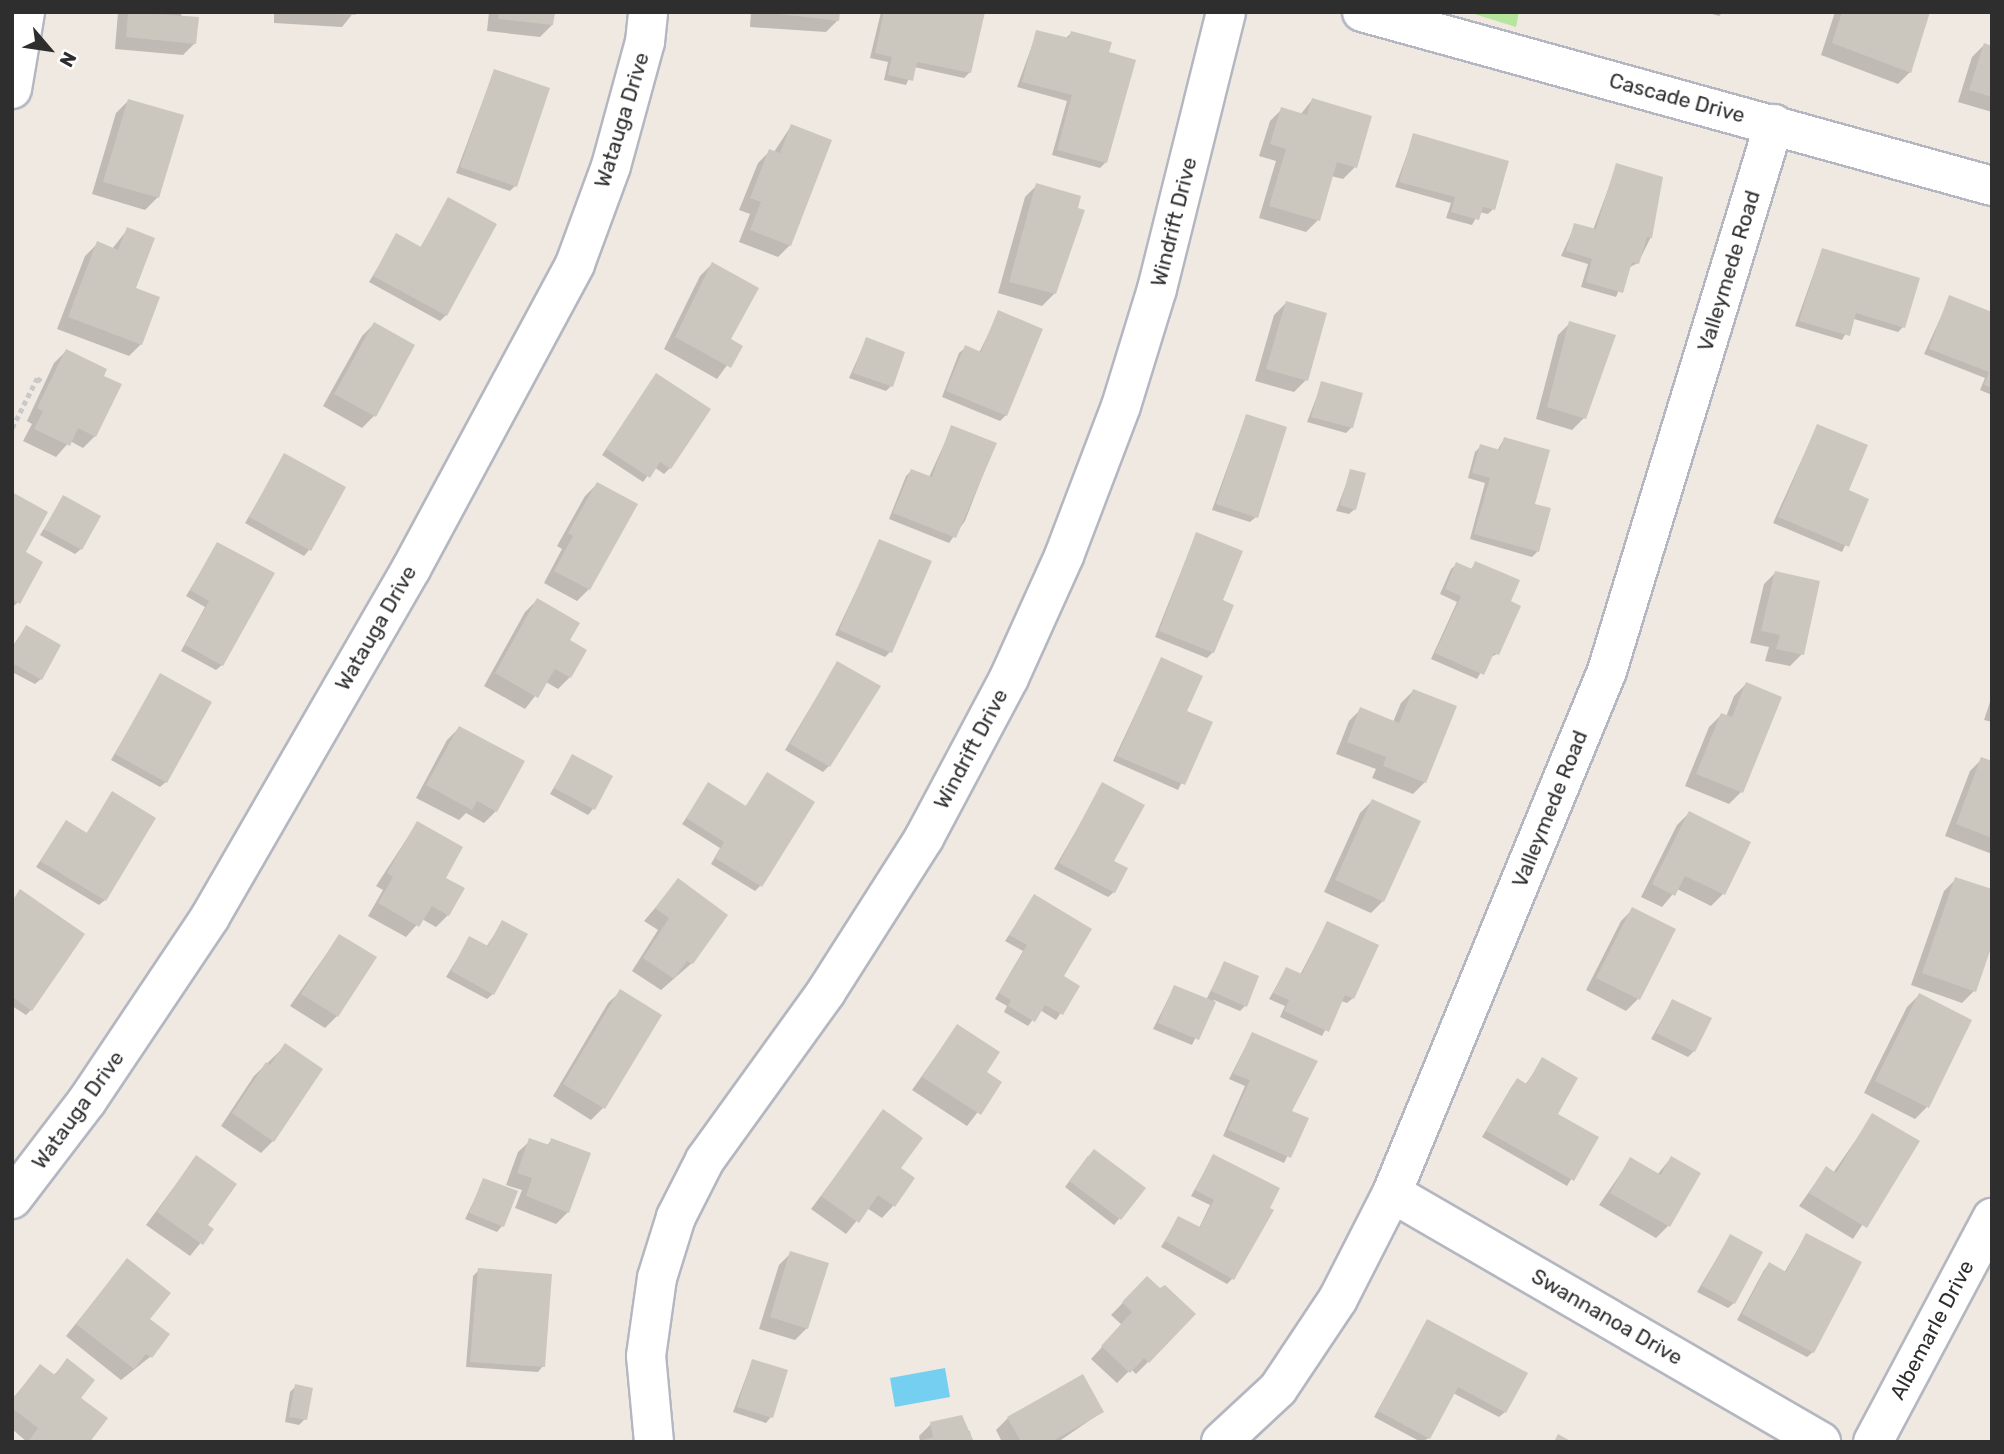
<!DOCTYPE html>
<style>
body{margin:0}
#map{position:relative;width:2004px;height:1454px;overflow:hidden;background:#efe9e1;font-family:Rubik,sans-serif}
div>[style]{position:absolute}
.green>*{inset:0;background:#b6e59e}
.water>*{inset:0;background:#75cff0}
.shadow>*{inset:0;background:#0003}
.building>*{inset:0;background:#cbc7bf}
.path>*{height:4.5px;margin-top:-2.25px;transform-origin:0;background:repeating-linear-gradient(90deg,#c9c9c9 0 5px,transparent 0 8.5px)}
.roads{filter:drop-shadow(2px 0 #b4b7c1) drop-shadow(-2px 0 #b4b7c1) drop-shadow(0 2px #b4b7c1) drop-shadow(0 -2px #b4b7c1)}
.minor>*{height:38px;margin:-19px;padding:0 19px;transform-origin:19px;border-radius:19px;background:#fff}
span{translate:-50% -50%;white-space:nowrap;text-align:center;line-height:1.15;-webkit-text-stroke:6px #fff;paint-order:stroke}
.street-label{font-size:21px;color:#2e2e2e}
.frame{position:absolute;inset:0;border:14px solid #2e2e2e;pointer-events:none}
.north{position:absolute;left:14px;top:14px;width:70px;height:70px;-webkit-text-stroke:5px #fff;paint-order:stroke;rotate:119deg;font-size:19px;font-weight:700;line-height:28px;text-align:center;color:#2e2e2e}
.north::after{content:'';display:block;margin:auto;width:24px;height:32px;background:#2e2e2e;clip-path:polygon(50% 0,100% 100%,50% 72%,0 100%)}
</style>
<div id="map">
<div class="green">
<div style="clip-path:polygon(1468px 12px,1519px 12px,1516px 27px)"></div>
</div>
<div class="water">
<div style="clip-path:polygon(945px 1368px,950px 1397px,895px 1407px,890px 1378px)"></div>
</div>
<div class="shadow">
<div style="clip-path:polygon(118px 12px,180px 12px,195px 43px,183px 55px,115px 49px)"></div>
<div style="clip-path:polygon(274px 12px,354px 12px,342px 27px,274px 23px)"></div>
<div style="clip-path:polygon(489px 12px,553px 12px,552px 25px,540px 37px,487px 31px)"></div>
<div style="clip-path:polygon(751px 12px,838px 12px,838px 20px,826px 32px,750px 27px)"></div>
<div style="clip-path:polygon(881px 12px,983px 12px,970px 72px,964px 78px,914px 67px,906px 85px,884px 80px,888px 62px,870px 58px)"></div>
<div style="clip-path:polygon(1705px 12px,1723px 12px,1719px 16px)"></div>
<div style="clip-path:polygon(1835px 12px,1929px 12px,1910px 72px,1898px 84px,1821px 55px)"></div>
<div style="clip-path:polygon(1037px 32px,1065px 39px,1071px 33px,1107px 53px,1106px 162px,1100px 168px,1052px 155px,1067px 101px,1017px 87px)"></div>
<div style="clip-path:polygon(1984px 45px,1992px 48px,1992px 112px,1958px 102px,1972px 57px)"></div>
<div style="clip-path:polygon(494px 71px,515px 186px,510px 191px,456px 173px)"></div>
<div style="clip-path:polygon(1312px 100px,1355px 167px,1343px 179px,1331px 176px,1318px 220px,1306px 232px,1259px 218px,1276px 161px,1259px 156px,1270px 121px,1282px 109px,1300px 115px)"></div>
<div style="clip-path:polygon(128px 101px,181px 117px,157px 198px,145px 210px,92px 194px,116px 113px)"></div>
<div style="clip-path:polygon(791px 126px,790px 245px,778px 257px,739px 242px,750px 214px,739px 210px,758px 163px,770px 151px,774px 152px)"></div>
<div style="clip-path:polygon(1414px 135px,1493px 209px,1488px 214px,1479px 212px,1472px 225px,1446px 218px,1451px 203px,1395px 187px)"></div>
<div style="clip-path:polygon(1617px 165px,1651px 237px,1638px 263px,1628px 268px,1616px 297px,1581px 287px,1588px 264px,1561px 256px,1575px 225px,1593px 230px)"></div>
<div style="clip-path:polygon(1037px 185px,1083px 211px,1054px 294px,1042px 306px,998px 293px,1025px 197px)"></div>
<div style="clip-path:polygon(448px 200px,446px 315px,440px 321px,369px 282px,397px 236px,420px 248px)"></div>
<div style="clip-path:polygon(127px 230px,141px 344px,129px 356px,57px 329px,85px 256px,97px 244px,112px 249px)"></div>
<div style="clip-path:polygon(1822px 250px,1903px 327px,1898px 332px,1854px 319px,1842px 340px,1795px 326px)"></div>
<div style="clip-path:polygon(712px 264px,729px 339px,741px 346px,717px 379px,664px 349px,700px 276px)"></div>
<div style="clip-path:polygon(1950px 297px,1992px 314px,1992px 395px,1980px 390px,1985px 378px,1924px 354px)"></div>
<div style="clip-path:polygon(1286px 303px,1306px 380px,1294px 392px,1255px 381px,1274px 315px)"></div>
<div style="clip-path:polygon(999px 312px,1006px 415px,1000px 421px,942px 397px,959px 353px,965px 348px,979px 353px)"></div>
<div style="clip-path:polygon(1570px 323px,1614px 336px,1584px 418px,1572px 430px,1536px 419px,1558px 335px)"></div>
<div style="clip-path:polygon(374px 324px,374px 416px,362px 428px,323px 406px,362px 336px)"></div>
<div style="clip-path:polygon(866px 340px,891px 386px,886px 391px,849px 378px)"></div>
<div style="clip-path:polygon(66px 351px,102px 377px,95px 436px,83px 448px,70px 441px,56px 457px,23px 441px,32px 424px,27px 421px,54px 363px)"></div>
<div style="clip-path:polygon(656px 375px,708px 410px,670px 468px,664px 474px,654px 467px,643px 482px,602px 455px)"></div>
<div style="clip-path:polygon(1322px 383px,1352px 427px,1346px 433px,1307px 422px)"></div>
<div style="clip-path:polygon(1246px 416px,1256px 517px,1250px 522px,1212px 510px)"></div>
<div style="clip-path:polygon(1817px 426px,1847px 491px,1867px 500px,1842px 552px,1773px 523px)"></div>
<div style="clip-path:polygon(952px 427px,995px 444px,965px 521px,949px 543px,889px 519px,906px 476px,911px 471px,929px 477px)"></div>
<div style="clip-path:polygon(1504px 439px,1533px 505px,1538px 551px,1532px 557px,1470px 539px,1485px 483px,1468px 478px,1475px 452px,1481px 446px,1497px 451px)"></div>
<div style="clip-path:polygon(285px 455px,309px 550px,304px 556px,245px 523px)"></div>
<div style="clip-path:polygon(1351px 471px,1355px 509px,1349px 514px,1336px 511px)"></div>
<div style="clip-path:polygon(597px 484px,589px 589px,577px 601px,544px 583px,562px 549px,557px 546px,585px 496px)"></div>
<div style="clip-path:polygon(12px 494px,23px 553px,18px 602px,12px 608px)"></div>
<div style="clip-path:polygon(63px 498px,81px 549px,75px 554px,40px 535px)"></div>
<div style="clip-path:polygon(1196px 534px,1221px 601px,1213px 652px,1207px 658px,1155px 637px)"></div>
<div style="clip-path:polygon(880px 541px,890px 652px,885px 657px,835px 635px)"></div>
<div style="clip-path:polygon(218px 544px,222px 665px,216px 670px,181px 651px,205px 607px,186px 596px)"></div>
<div style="clip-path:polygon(1476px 563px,1508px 602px,1497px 654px,1489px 658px,1477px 679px,1431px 659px,1457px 602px,1440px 594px,1451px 569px,1457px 564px,1470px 570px)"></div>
<div style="clip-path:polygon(1776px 572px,1802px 654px,1790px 666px,1765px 661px,1769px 647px,1750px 643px,1764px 584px)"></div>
<div style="clip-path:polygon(537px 600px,568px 641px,570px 677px,558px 689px,546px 682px,525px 709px,484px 686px,525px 612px)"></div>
<div style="clip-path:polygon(26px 627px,41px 679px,35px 684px,12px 672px,12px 647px)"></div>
<div style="clip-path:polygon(1161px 659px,1185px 712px,1211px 723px,1178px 790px,1113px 761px)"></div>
<div style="clip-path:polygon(837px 663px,829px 766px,823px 772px,785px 750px)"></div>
<div style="clip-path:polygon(160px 675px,166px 782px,160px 787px,111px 760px)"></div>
<div style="clip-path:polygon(1746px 684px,1780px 698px,1741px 792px,1729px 804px,1685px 786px,1709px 727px,1721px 715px,1726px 717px,1734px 696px)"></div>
<div style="clip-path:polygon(1413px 691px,1425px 782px,1413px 794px,1372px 778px,1376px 769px,1336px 754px,1349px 721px,1361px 709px,1393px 722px,1401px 703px)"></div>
<div style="clip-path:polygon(1992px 696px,1992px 722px,1984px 720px)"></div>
<div style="clip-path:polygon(459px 728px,496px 811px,484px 823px,466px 813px,459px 820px,416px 798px,447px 740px)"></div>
<div style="clip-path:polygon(572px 756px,593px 809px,588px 815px,550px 794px)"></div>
<div style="clip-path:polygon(1982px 759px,1992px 762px,1992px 854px,1945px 836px,1970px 771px)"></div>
<div style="clip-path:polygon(768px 774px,760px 886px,755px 891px,711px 864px,720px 848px,682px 824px,709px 785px,745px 807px)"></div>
<div style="clip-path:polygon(1103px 784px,1114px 892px,1108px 897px,1054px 869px)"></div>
<div style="clip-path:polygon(113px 793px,105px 900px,99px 905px,36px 867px,66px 822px,86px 834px)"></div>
<div style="clip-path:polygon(1372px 801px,1383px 901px,1371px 913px,1324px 892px,1360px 813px)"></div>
<div style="clip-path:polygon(1689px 813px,1749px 843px,1723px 894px,1711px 906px,1677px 889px,1662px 907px,1641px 897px,1677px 825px)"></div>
<div style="clip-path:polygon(417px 823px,444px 878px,448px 915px,436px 927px,422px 919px,406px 937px,368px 916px,383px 890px,376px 886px)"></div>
<div style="clip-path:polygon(1956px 879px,1974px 991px,1962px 1003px,1911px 985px,1944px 891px)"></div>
<div style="clip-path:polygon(678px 881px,692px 963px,661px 990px,632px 971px,658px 930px,644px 921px)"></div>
<div style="clip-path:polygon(1035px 896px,1061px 977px,1078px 987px,1056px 1020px,1040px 1010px,1028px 1026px,1004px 1012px,1007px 1006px,995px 999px,1023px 951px,1005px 941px)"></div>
<div style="clip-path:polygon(12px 901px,31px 1010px,26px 1015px,12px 1006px)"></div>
<div style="clip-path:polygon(1633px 909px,1638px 999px,1626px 1011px,1586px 990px,1621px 921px)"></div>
<div style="clip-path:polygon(503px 922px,493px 994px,487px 999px,446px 977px,470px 938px,486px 947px)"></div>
<div style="clip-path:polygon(1327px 923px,1353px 998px,1347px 1003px,1341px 1001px,1322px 1036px,1280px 1017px,1285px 1006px,1269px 999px,1286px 969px,1300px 975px)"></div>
<div style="clip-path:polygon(339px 936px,337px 1016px,325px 1028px,290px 1006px)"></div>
<div style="clip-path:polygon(1224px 964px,1245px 1006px,1240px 1011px,1214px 1000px,1192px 1045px,1153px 1029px,1174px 987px,1206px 1000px)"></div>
<div style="clip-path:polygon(620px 992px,603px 1108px,591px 1120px,553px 1096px,608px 1003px)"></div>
<div style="clip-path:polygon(1919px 995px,1927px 1107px,1915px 1119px,1864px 1093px,1907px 1007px)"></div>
<div style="clip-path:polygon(1672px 1001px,1694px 1051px,1688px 1057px,1651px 1039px)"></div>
<div style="clip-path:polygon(957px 1026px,984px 1073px,1000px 1083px,967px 1126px,912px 1090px)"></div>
<div style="clip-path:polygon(1252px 1034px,1290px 1112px,1306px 1119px,1284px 1163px,1223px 1136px,1245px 1086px,1229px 1079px)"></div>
<div style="clip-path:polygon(285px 1046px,273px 1141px,261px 1153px,221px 1126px,254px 1076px)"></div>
<div style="clip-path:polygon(1543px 1060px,1556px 1114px,1597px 1137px,1567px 1186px,1482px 1137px,1512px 1086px,1517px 1080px,1525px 1085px)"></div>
<div style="clip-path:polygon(884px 1112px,893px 1206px,882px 1218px,867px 1208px,846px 1234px,811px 1209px)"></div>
<div style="clip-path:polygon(1873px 1115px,1917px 1142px,1853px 1239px,1799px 1206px,1826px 1168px,1833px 1173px)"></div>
<div style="clip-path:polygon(552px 1140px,568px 1212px,556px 1224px,515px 1208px,522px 1190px,506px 1185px,518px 1152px,530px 1141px,546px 1146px)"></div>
<div style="clip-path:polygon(1088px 1156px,1144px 1189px,1114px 1225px,1065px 1187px)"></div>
<div style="clip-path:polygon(1213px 1156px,1232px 1279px,1227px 1284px,1161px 1247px,1178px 1218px,1199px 1228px,1210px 1205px,1191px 1196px)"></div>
<div style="clip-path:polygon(196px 1157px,205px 1226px,211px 1230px,190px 1256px,146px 1225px)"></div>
<div style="clip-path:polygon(1671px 1158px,1668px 1226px,1656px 1238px,1599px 1205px,1630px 1160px,1657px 1175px)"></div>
<div style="clip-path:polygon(484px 1180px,502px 1226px,497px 1232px,465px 1219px)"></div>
<div style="clip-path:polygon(1806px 1235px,1813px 1352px,1807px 1357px,1737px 1320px,1764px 1270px,1769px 1264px,1784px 1273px)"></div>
<div style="clip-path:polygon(1730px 1236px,1734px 1303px,1728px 1308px,1697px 1292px)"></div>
<div style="clip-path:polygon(791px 1253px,807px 1328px,795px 1340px,759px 1329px,779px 1265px)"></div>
<div style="clip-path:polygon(127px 1260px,148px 1319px,150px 1357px,121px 1380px,66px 1336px)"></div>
<div style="clip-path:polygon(479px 1270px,543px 1366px,538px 1372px,466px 1367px,473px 1276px)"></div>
<div style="clip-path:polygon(1147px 1278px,1148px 1362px,1136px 1374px,1131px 1369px,1117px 1383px,1091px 1359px,1122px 1325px,1111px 1315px)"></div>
<div style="clip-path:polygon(1427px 1321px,1505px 1412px,1499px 1417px,1453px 1393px,1429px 1438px,1421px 1442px,1374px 1417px)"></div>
<div style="clip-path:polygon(67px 1361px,88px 1442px,27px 1442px,12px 1429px,12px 1399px,41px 1366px,53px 1376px)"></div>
<div style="clip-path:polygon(752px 1361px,771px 1417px,766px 1423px,733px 1412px)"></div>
<div style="clip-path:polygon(296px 1386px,305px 1419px,299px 1425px,285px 1422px,290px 1392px)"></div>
<div style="clip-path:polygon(1102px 1412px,1058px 1442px,1002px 1442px,996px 1430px,1008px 1418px)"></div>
<div style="clip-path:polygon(931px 1424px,970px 1431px,972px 1442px,920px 1442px,919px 1436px)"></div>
</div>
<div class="building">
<div style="clip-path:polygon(128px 12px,199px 17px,196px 44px,126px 37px)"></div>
<div style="clip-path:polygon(337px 12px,356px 12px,356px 15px,337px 14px)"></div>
<div style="clip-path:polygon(499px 12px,555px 12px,553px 25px,498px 19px)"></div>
<div style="clip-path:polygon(761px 12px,840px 12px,839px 21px)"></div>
<div style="clip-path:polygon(884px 12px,985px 12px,971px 73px,917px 62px,913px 81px,888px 75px,892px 57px,875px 53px)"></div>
<div style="clip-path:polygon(1842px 12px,1930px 12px,1911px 73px,1832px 43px)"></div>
<div style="clip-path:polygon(1036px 30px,1069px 38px,1071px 31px,1112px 42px,1109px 52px,1136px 60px,1107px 163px,1057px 150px,1072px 95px,1022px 82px)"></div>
<div style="clip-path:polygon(1984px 43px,1992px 46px,1992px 97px,1969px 90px)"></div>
<div style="clip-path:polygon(494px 69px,550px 88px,517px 187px,460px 167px)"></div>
<div style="clip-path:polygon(1312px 98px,1372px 116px,1357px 168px,1337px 162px,1320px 221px,1269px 206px,1286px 149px,1270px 144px,1281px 107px,1307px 115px)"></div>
<div style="clip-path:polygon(128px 99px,184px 115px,159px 198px,103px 182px)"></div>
<div style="clip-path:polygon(791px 124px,832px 140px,791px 246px,750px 230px,761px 202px,750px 198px,769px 149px,780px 153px)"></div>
<div style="clip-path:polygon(1413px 133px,1509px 161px,1495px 210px,1483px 207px,1479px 220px,1451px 212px,1455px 197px,1399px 182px)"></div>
<div style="clip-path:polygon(1616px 163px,1663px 177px,1652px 238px,1647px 237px,1639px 264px,1632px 262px,1623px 293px,1586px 282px,1592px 259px,1566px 251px,1574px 223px,1596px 229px)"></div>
<div style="clip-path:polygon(1036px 183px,1081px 196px,1078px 208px,1085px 210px,1056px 294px,1009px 282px)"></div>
<div style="clip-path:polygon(448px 197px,497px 224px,447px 316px,373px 276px,396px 233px,421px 247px)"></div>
<div style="clip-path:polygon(127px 227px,155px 238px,136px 288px,160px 297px,142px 345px,68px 317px,97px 241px,118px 250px)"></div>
<div style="clip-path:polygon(1822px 248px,1920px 278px,1905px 328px,1856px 313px,1850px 336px,1799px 321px)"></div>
<div style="clip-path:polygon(712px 262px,759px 288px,731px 339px,743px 346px,731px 368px,675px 337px)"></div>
<div style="clip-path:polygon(1949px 295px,1992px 312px,1992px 388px,1984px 385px,1989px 372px,1929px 349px)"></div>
<div style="clip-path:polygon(1286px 301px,1327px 313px,1308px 381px,1266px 369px)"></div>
<div style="clip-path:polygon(998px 310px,1043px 329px,1007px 416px,946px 391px,965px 345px,981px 352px)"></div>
<div style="clip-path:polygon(1569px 321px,1616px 335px,1586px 419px,1547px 407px)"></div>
<div style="clip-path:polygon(374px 322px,415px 345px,376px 417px,334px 394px)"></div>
<div style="clip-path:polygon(866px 337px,905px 352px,893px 387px,853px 373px)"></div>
<div style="clip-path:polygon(66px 349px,107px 369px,104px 376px,122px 384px,96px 437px,78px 428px,70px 446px,34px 429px,43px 411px,37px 408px)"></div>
<div style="clip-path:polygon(656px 373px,711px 409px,671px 469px,660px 462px,650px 478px,606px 449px)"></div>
<div style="clip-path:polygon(1321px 381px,1363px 393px,1353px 428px,1311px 417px)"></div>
<div style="clip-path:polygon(1246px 414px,1287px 427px,1258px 518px,1216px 504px)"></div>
<div style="clip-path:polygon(1817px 424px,1868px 445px,1849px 490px,1869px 499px,1849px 547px,1778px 517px)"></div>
<div style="clip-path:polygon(951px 425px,997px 443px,956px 538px,893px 513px,911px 469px,932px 477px)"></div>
<div style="clip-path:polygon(1504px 437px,1550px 450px,1535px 504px,1551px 508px,1539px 552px,1474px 534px,1490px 478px,1472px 473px,1480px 444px,1500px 450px)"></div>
<div style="clip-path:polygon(284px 453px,346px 487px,311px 551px,249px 517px)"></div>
<div style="clip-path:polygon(1350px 469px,1366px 473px,1356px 510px,1340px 505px)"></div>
<div style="clip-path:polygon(597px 482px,638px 504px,590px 590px,554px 571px,573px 536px,568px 533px)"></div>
<div style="clip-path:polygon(12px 492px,48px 512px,26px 552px,43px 562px,20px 604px,12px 599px)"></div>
<div style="clip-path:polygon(63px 495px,101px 516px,82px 550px,44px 529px)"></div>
<div style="clip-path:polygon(1196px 532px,1243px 551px,1223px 600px,1234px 605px,1214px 653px,1159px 631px)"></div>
<div style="clip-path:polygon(879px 539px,932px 561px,892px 653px,839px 630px)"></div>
<div style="clip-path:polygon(217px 542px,275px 573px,223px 666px,185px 645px,209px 601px,190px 590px)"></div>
<div style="clip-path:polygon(1475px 561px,1520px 580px,1511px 601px,1521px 606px,1499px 655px,1494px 653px,1484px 675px,1435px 653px,1461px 596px,1445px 589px,1456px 562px,1472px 569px)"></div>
<div style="clip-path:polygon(1775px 571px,1820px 581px,1804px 655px,1776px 649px,1780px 635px,1761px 631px)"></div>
<div style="clip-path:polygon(537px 598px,580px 623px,570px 640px,587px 650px,571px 678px,555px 669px,538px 698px,495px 673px)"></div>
<div style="clip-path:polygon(26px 625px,61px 645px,42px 680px,12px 663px,12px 649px)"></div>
<div style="clip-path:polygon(1161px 657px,1203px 676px,1187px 711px,1213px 722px,1185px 785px,1117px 756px)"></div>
<div style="clip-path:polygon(837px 661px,881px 686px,830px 767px,790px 744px)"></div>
<div style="clip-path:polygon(160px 673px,212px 702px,167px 783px,115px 754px)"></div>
<div style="clip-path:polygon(1746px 682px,1782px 697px,1743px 793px,1696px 774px,1721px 713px,1732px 717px)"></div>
<div style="clip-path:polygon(1413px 689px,1457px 706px,1426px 783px,1383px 766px,1386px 757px,1347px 742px,1360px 707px,1399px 723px)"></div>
<div style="clip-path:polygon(459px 726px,525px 761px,497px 812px,477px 801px,472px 810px,426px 785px)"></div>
<div style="clip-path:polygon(572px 754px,613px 776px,595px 810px,554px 788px)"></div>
<div style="clip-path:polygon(1981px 757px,1992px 761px,1992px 838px,1956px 824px)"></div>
<div style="clip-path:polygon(767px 772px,815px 802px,762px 887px,715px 858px,724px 842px,686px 818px,708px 782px,746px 806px)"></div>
<div style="clip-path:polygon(1102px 782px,1145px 805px,1114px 861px,1128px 868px,1115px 893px,1059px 863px)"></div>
<div style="clip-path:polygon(112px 791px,156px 818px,106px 901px,40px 861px,66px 820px,87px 833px)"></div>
<div style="clip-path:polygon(1372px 799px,1421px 821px,1384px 902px,1335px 880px)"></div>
<div style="clip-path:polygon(1689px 811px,1751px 842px,1725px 895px,1685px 876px,1675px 896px,1652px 884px)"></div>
<div style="clip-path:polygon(417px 821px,463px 847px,446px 878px,465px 888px,449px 916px,432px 906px,419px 927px,378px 903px,393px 877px,387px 873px)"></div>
<div style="clip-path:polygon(1955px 877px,1992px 889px,1992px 945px,1976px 992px,1922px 973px)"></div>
<div style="clip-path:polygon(678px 878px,728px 915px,693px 964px,687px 961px,674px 979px,643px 958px,669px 918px,655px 908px)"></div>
<div style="clip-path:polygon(20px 889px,85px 934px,32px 1011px,12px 997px,12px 901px)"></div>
<div style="clip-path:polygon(1034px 894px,1092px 929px,1064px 976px,1080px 986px,1063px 1015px,1045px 1005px,1035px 1022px,1008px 1006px,1011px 1000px,999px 993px,1027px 945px,1009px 935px)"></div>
<div style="clip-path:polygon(1632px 907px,1676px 929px,1640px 1000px,1596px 978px)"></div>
<div style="clip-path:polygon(502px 920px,528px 934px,494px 995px,451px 971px,469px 936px,488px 946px)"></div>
<div style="clip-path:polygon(1327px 921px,1379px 945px,1354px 999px,1345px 995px,1329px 1032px,1284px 1011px,1289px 1000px,1273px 993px,1286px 967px,1302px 974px)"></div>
<div style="clip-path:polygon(339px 934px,377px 957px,338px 1017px,301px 994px)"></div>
<div style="clip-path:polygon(1224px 961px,1259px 976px,1247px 1007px,1211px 991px)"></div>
<div style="clip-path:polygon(1174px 985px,1216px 1002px,1199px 1040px,1158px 1023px)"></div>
<div style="clip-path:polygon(620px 989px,662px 1015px,605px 1109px,563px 1084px)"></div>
<div style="clip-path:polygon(1919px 993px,1972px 1020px,1929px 1108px,1875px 1081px)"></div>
<div style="clip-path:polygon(1672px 999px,1712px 1018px,1695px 1052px,1656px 1033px)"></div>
<div style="clip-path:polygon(957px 1024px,1000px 1052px,987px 1072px,1002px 1082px,981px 1115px,922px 1077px)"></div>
<div style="clip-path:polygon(1252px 1032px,1318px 1061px,1292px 1111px,1309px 1118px,1291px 1158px,1228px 1130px,1250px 1080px,1233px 1074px)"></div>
<div style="clip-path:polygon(285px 1043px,323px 1069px,274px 1142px,232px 1113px,266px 1062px,270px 1065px)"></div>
<div style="clip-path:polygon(1542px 1057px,1578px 1078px,1558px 1114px,1599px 1137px,1574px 1181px,1486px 1131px,1517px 1078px,1527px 1084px)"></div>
<div style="clip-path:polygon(883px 1109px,923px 1138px,901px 1168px,915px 1178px,895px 1207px,878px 1195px,859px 1223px,821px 1196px)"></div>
<div style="clip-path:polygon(1872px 1113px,1920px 1141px,1867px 1228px,1809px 1193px,1826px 1166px,1836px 1173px)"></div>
<div style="clip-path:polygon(529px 1138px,549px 1145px,551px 1138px,591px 1153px,569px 1213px,526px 1196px,532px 1178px,517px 1173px)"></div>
<div style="clip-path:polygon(1094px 1149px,1146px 1188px,1121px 1220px,1069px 1181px)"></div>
<div style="clip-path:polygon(1213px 1154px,1280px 1188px,1270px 1208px,1274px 1210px,1234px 1280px,1165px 1241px,1178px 1216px,1200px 1227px,1214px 1200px,1195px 1190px)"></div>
<div style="clip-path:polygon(196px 1155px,237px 1184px,208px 1225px,214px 1229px,203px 1245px,157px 1212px)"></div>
<div style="clip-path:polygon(1671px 1156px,1701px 1173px,1670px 1227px,1610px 1193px,1630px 1157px,1661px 1175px)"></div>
<div style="clip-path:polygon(483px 1178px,518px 1191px,504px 1227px,469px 1213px)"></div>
<div style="clip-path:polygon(1806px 1233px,1862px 1262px,1814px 1353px,1742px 1314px,1769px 1262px,1786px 1272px)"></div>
<div style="clip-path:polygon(1730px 1234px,1763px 1252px,1735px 1304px,1702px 1286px)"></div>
<div style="clip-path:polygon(790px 1251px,829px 1263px,808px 1329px,770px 1317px)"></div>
<div style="clip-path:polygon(127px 1258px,171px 1293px,150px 1319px,170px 1334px,152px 1358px,146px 1354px,134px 1369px,76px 1324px)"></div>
<div style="clip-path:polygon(478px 1268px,552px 1274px,545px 1367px,470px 1362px)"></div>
<div style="clip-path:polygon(1147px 1276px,1160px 1288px,1165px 1285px,1196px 1314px,1149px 1363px,1144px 1358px,1130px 1373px,1101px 1346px,1132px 1312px,1122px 1302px)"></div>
<div style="clip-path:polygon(1427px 1319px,1528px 1373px,1506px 1413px,1458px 1387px,1430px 1439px,1378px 1411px)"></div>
<div style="clip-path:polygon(67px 1358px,95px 1380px,81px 1398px,108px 1418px,90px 1442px,28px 1442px,38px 1428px,12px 1408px,12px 1400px,40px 1364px,55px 1375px)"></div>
<div style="clip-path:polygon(752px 1359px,788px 1370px,773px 1418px,737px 1407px)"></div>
<div style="clip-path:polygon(1083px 1374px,1104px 1412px,1051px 1442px,1021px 1442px,1007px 1417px)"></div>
<div style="clip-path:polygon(295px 1384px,313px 1388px,307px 1420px,289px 1417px)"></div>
<div style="clip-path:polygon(962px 1415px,974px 1442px,914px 1442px,933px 1437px,930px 1422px)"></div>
<div style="clip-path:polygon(1558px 1434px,1572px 1442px,1554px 1442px)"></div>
</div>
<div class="path">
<div style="left:12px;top:428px;width:56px;rotate:-63.4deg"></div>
<div style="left:37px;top:378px;width:7px;rotate:34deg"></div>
</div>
<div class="roads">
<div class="minor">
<div style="left:1362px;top:12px;width:654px;rotate:15.44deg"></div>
<div style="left:12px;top:89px;width:78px;rotate:-80.4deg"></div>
<div style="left:1392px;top:1193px;width:496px;rotate:30.1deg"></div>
<div style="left:12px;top:1199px;width:123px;rotate:-52.6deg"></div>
<div style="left:87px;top:1101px;width:221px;rotate:-56.2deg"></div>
<div style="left:210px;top:917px;width:402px;rotate:-60deg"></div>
<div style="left:411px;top:569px;width:346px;rotate:-61.7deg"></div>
<div style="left:575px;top:264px;width:104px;rotate:-69.8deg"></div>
<div style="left:611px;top:166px;width:129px;rotate:-74.7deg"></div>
<div style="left:645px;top:42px;width:30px;rotate:-84deg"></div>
<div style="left:654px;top:1442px;width:86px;rotate:-95.3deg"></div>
<div style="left:646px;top:1356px;width:79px;rotate:-82deg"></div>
<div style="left:657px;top:1278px;width:64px;rotate:-72.7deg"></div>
<div style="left:676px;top:1217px;width:64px;rotate:-63deg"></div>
<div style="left:705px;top:1160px;width:207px;rotate:-54.2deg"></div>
<div style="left:826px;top:992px;width:183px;rotate:-57.5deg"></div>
<div style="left:924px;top:838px;width:181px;rotate:-62deg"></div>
<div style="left:1009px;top:678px;width:134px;rotate:-65.7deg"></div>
<div style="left:1064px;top:556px;width:160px;rotate:-69.2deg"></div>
<div style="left:1121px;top:406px;width:122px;rotate:-72.9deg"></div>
<div style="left:1157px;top:289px;width:285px;rotate:-76deg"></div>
<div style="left:1221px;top:1442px;width:78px;rotate:-42.9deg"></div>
<div style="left:1278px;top:1389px;width:108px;rotate:-56.3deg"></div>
<div style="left:1338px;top:1299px;width:119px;rotate:-63deg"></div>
<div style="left:1392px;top:1193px;width:565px;rotate:-67.61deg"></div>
<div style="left:1607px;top:671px;width:572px;rotate:-73.02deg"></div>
<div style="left:1873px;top:1442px;width:254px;rotate:-62deg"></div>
</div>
</div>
<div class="street-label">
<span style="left:1677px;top:98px;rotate:15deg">Cascade Drive</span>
<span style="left:622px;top:120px;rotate:-73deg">Watauga Drive</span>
<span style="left:1174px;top:222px;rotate:-76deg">Windrift Drive</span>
<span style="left:1729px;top:271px;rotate:-73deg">Valleymede Road</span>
<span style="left:376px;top:628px;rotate:-60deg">Watauga Drive</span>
<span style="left:971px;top:749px;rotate:-62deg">Windrift Drive</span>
<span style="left:1550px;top:809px;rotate:-68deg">Valleymede Road</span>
<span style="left:78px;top:1110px;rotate:-54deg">Watauga Drive</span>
<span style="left:1607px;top:1317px;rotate:30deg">Swannanoa Drive</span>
<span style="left:1932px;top:1330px;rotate:-62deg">Albemarle Drive</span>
</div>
<div class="frame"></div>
<div class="north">N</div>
</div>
